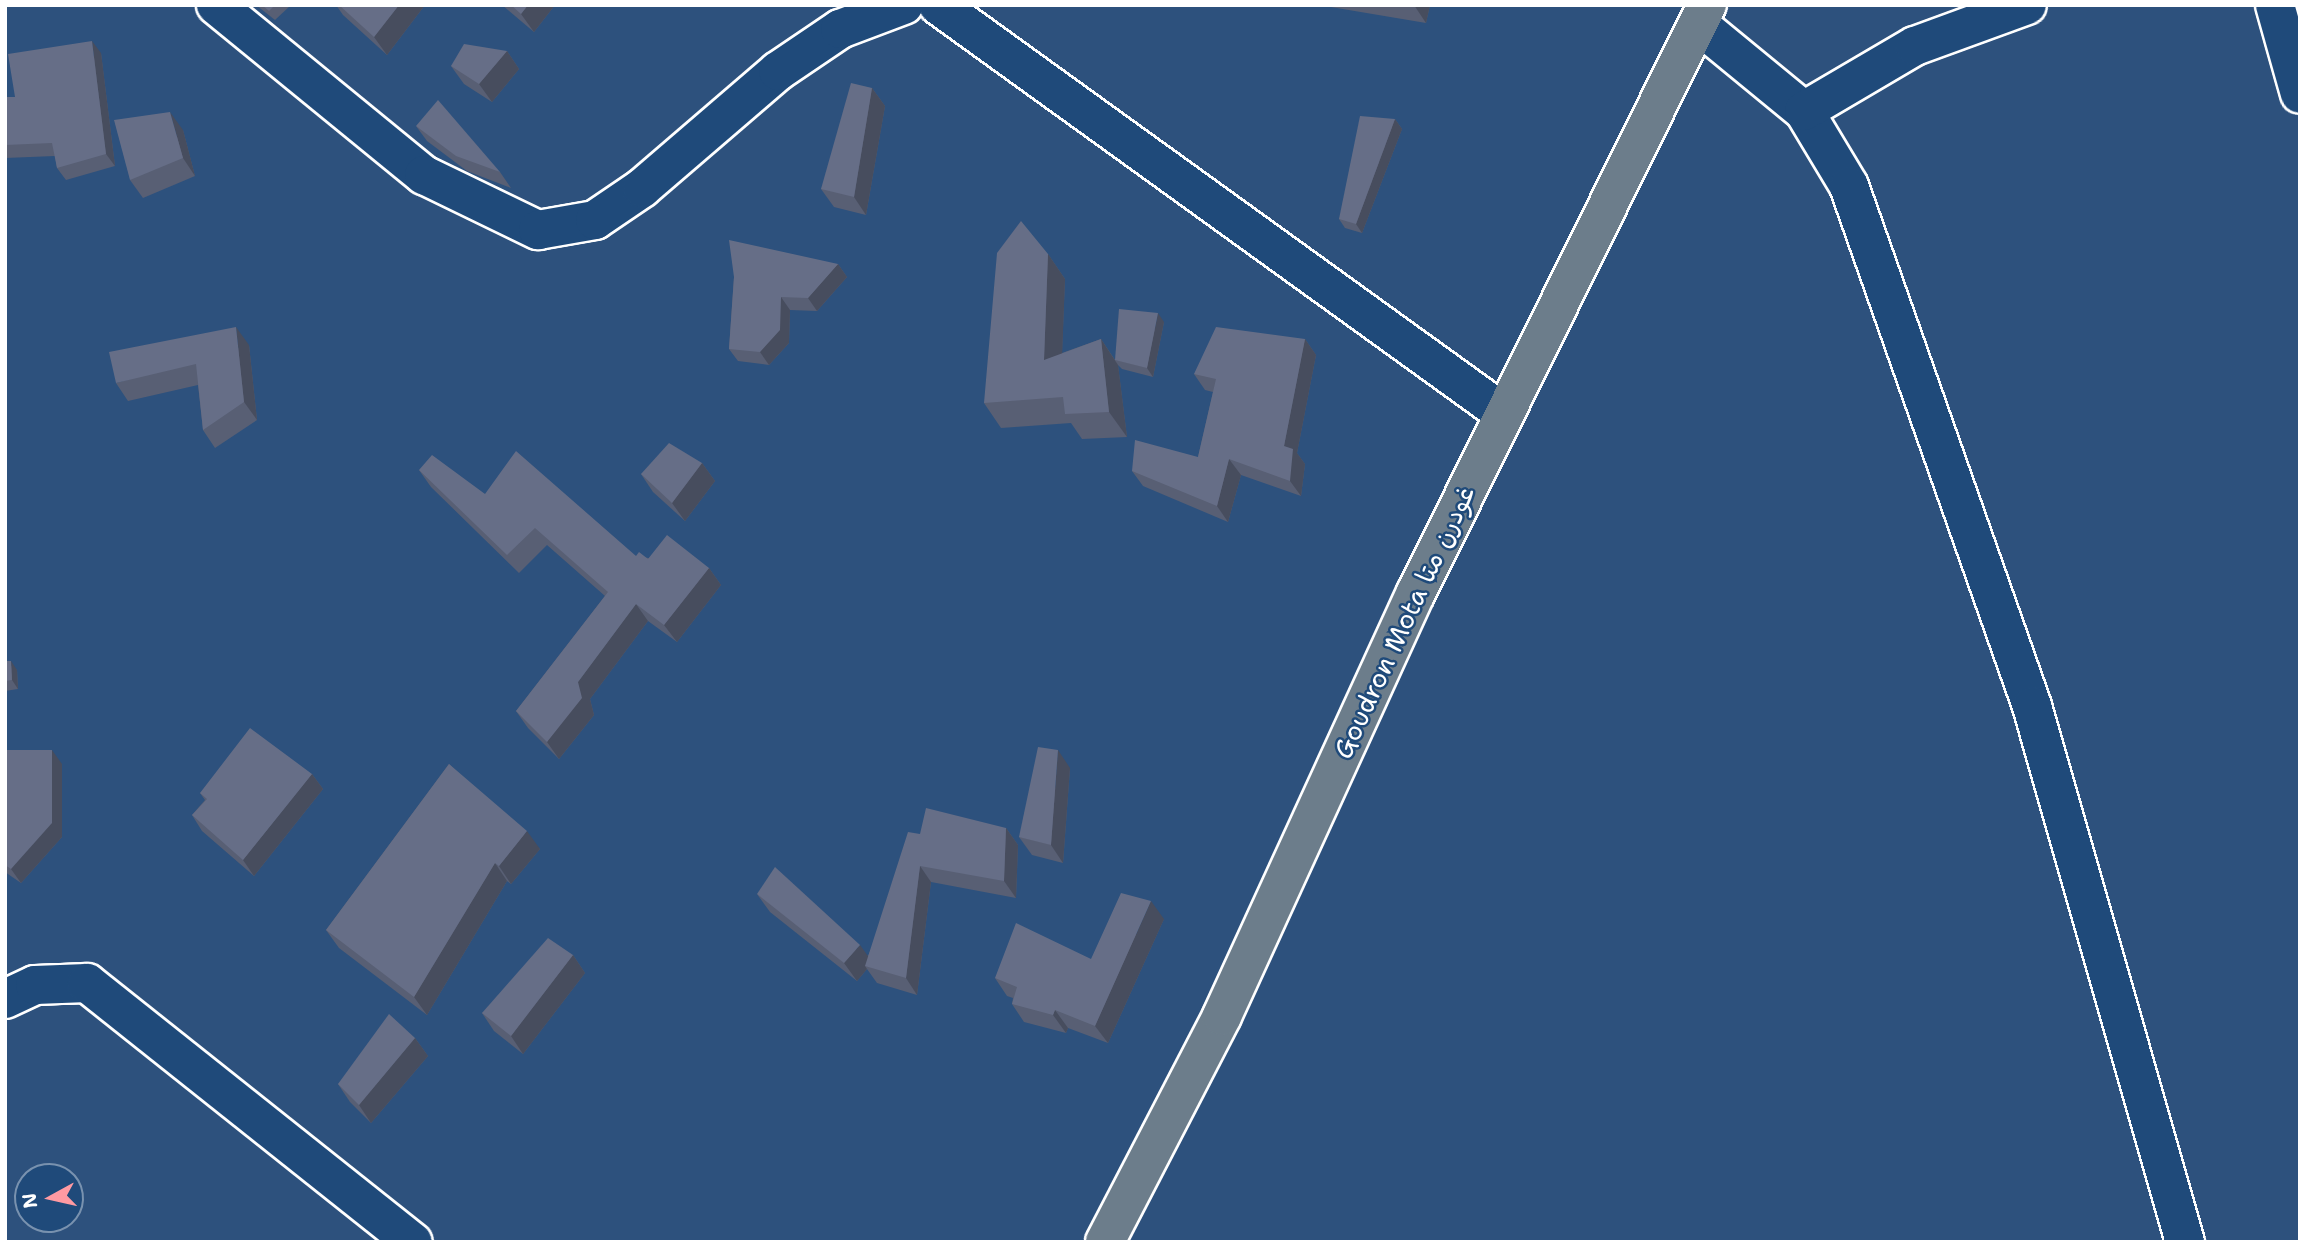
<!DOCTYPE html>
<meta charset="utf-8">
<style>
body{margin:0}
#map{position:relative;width:2305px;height:1247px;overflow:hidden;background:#2d517d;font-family:"Shantell Sans","Playpen Sans Arabic",sans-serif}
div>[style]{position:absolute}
.roads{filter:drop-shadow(2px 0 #fff) drop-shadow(-2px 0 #fff) drop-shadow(0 2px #fff) drop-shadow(0 -2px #fff)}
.street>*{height:38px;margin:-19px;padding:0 19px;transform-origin:19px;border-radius:19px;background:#1f4a7a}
.secondary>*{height:38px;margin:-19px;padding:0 19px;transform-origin:19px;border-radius:19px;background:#1f4a7a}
.highway>*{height:38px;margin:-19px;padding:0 19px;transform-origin:19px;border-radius:19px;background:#6c7d8b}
.wall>*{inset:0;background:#585f74}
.shaded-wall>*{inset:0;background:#474d5e}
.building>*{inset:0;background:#666e87}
span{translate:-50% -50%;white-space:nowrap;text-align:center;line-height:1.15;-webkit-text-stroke:5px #1f4a7a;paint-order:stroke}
.street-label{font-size:26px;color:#fff}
.frame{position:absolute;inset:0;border:7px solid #fff;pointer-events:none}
.north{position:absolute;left:14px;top:1163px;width:70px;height:70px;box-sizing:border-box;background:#1f4a7a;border:2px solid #7992af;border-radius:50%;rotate:262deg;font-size:19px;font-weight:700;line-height:28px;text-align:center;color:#fff}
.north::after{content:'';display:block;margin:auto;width:24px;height:32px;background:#ff9aa2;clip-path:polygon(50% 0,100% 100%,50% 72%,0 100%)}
</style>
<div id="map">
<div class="roads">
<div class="street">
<div style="left:216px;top:5px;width:269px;rotate:39.3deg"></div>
<div style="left:424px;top:175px;width:127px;rotate:25.8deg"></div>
<div style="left:538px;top:230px;width:58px;rotate:-10deg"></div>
<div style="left:595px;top:220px;width:57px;rotate:-34.2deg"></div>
<div style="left:642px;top:188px;width:179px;rotate:-40.7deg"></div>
<div style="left:778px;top:71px;width:75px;rotate:-34.1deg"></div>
<div style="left:840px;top:29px;width:68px;rotate:-20.6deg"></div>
<div style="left:1698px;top:24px;width:137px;rotate:39.4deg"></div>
<div style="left:1804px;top:111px;width:87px;rotate:59deg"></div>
<div style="left:1849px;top:186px;width:551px;rotate:70.61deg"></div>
<div style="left:2032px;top:706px;width:557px;rotate:74.07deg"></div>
<div style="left:1804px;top:111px;width:129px;rotate:-30.4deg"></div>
<div style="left:1915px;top:46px;width:119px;rotate:-20.1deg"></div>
<div style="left:5px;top:999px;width:33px;rotate:-25deg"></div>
<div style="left:35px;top:985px;width:52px;rotate:-2.2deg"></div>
<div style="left:87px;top:983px;width:416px;rotate:38.5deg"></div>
</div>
<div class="secondary">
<div style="left:938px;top:5px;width:697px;rotate:35.83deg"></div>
<div style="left:2275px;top:5px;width:92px;rotate:74.3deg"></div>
</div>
<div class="highway">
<div style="left:1105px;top:1242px;width:254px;rotate:-62.6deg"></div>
<div style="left:1222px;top:1016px;width:465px;rotate:-65.4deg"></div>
<div style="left:1416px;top:593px;width:656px;rotate:-63.67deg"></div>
</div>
</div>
<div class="wall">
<div style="clip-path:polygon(256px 5px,291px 5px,275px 20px)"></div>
<div style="clip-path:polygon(336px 5px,425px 5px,387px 55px,343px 15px)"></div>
<div style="clip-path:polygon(502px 5px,555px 5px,534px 32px)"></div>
<div style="clip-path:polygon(1319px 5px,1430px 5px,1426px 23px)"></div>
<div style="clip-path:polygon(507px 51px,519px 69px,492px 102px,464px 84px,451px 66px)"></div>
<div style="clip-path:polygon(101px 53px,115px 166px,66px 180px,57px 168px,55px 156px,5px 158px,5px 97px,15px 97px)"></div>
<div style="clip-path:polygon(872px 88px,885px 106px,866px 215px,834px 207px,821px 189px)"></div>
<div style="clip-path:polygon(1395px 119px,1402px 129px,1362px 233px,1345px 228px,1339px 219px)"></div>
<div style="clip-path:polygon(416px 126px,500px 172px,511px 188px,467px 171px,427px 141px)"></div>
<div style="clip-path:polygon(183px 130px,195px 176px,143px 198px,130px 180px)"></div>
<div style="clip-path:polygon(1048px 254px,1065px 279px,1062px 353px,1101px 339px,1115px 360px,1164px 322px,1153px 377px,1122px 369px,1118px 365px,1127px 437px,1082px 439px,1071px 423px,1001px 428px,984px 403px)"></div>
<div style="clip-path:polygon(838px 264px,847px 277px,817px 311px,790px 310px,789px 343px,769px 365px,738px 361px,729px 349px,734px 277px)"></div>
<div style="clip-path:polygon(1305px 339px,1316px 355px,1297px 453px,1305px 464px,1301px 496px,1241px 475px,1228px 522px,1143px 486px,1132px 471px,1198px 457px,1213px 392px,1205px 390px,1194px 374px)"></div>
<div style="clip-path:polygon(249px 345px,257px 420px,215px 448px,203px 430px,198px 385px,128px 401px,116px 383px)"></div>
<div style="clip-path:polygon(702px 463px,715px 481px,685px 521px,653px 492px,641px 474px)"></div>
<div style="clip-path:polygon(419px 470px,485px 494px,636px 556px,709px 568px,721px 585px,677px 642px,648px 621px,590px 699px,594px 715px,559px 759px,528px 728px,516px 711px,605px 596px,547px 545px,519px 573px,431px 487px)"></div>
<div style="clip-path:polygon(5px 661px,17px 670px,18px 689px,5px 691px)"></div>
<div style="clip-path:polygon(5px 750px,62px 764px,62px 837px,21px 883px,5px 872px)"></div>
<div style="clip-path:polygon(449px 764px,540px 849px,511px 884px,507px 881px,427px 1015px,339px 948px,326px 930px)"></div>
<div style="clip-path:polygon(1070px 768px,1063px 863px,1032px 855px,1019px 837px)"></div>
<div style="clip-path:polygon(312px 774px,323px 789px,254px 876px,202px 831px,192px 815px,205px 800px,200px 793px)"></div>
<div style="clip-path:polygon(1006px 828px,1018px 845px,1016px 898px,931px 882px,917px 995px,877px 983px,867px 969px,857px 981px,770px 912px,757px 894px,868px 956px,920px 834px)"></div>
<div style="clip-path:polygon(1164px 919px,1108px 1043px,1068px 1028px,1066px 1033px,1024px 1022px,1012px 1004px,1013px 998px,1007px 996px,995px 978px,1091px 959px)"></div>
<div style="clip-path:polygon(573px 955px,585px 973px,523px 1054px,494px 1031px,482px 1013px)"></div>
<div style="clip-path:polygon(415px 1038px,428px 1056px,371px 1123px,350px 1102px,338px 1084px)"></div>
</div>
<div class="shaded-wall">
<div style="clip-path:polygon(399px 5px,425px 5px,387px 55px,374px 37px)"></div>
<div style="clip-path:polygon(528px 5px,555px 5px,534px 32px,521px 14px)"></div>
<div style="clip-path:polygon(1414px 5px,1430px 5px,1426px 23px)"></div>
<div style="clip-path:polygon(92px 41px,101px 53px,115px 166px,106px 154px)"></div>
<div style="clip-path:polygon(507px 51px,519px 69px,492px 102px,479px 84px)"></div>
<div style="clip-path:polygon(872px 88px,885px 106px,866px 215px,854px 197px)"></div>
<div style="clip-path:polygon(170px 112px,183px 130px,195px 176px,183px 158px)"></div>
<div style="clip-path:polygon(1395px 119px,1402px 129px,1362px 233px,1356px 224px)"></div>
<div style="clip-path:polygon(1048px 254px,1065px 279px,1061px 384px,1044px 360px)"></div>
<div style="clip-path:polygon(838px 264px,847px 277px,817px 311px,808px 298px)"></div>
<div style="clip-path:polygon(781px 297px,790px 310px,789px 343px,769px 365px,760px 352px)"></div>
<div style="clip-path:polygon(1158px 313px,1164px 322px,1153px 377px,1147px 368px)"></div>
<div style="clip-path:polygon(236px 327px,249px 345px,257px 420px,244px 402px)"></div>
<div style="clip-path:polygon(1101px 339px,1118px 365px,1127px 437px,1109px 412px)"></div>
<div style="clip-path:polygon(1305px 339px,1316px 355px,1297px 453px,1305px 464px,1301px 496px,1290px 481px,1284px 446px)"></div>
<div style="clip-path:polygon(1229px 459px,1241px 475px,1228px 522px,1217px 506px)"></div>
<div style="clip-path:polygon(702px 463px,715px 481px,685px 521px,672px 503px)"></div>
<div style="clip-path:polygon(709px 568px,721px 585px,677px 642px,664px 625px)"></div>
<div style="clip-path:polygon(636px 604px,648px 621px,590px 699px,594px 715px,559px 759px,547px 742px,578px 682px)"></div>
<div style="clip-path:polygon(11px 661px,17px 670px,18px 689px,12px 680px)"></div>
<div style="clip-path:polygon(52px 750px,62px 764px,62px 837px,21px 883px,11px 869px)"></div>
<div style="clip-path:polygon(1058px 750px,1070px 768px,1063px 863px,1051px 845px)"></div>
<div style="clip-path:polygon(312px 774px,323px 789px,254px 876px,243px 860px)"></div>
<div style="clip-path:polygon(1006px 828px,1018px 845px,1016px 898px,1004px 881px)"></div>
<div style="clip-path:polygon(527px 831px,540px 849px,511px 884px,499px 866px)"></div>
<div style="clip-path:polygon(495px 863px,507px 881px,427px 1015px,414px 997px)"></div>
<div style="clip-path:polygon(920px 866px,931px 882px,917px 995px,906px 978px)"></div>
<div style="clip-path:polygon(1151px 901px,1164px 919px,1108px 1043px,1095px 1026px)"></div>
<div style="clip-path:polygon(860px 945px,873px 963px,865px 966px,867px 969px,857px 981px,844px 963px)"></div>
<div style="clip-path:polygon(573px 955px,585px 973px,523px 1054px,511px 1036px)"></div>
<div style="clip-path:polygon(1055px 1010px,1068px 1028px,1066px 1033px,1053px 1015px)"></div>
<div style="clip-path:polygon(415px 1038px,428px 1056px,371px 1123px,359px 1105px)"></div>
</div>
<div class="building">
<div style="clip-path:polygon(262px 5px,275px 5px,269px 11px)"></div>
<div style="clip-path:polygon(339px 5px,399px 5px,374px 37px)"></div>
<div style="clip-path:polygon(511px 5px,528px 5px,521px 14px)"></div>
<div style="clip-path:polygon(92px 41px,106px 154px,57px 168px,52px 143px,5px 145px,5px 97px,15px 97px,8px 54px)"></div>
<div style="clip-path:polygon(464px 44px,507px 51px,479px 84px,451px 66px)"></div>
<div style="clip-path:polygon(851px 83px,872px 88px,854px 197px,821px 189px)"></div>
<div style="clip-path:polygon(438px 100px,500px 172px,456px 156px,416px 126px)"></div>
<div style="clip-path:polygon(170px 112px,183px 158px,130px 180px,114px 120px)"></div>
<div style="clip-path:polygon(1360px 116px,1395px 119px,1356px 224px,1339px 219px)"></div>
<div style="clip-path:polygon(1021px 221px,1048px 254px,1044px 360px,1101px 339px,1109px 412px,1065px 414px,1063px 397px,984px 403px,997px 253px)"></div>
<div style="clip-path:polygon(729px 240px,838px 264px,808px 298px,781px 297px,780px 330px,760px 352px,729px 349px,734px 277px)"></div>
<div style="clip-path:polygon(1119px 309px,1158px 313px,1147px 368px,1115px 360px)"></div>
<div style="clip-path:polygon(236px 327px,244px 402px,203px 430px,196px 364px,116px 383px,109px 352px)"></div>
<div style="clip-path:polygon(1216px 327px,1305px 339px,1284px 446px,1293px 449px,1290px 481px,1229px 459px,1217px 506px,1132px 471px,1135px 440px,1198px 457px,1216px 379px,1194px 374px)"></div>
<div style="clip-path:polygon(669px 443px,702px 463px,672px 503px,641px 474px)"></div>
<div style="clip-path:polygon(516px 451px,636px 556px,639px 552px,648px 559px,667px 535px,709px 568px,664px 625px,636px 604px,578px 682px,582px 698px,547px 742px,516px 711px,608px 592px,535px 528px,507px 555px,419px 470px,432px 455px,485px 494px)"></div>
<div style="clip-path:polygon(5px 661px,11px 661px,12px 680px,5px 681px)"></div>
<div style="clip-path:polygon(250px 728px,312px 774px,243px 860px,192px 815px,207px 799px,200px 793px)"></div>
<div style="clip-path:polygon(1038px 747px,1058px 750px,1051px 845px,1019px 837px)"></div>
<div style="clip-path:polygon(5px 750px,52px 750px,52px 823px,11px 869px,5px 865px)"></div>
<div style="clip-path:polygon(449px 764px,527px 831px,499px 866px,495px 863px,414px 997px,326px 930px)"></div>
<div style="clip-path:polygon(926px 808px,1006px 828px,1004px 881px,920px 866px,906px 978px,865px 966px,908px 832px,920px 834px)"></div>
<div style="clip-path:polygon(775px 867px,860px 945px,844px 963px,757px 894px)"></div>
<div style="clip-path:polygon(1121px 893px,1151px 901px,1095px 1026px,1055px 1010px,1053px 1015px,1012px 1004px,1017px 987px,995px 978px,1016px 923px,1091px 959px)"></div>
<div style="clip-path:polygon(548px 938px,573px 955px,511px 1036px,482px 1013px)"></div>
<div style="clip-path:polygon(389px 1014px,415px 1038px,359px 1105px,338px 1084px)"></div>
</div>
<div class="street-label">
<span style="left:1404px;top:622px;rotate:-65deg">Goudron Mota غودرن متا</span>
</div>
<div class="frame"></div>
<div class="north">N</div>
</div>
